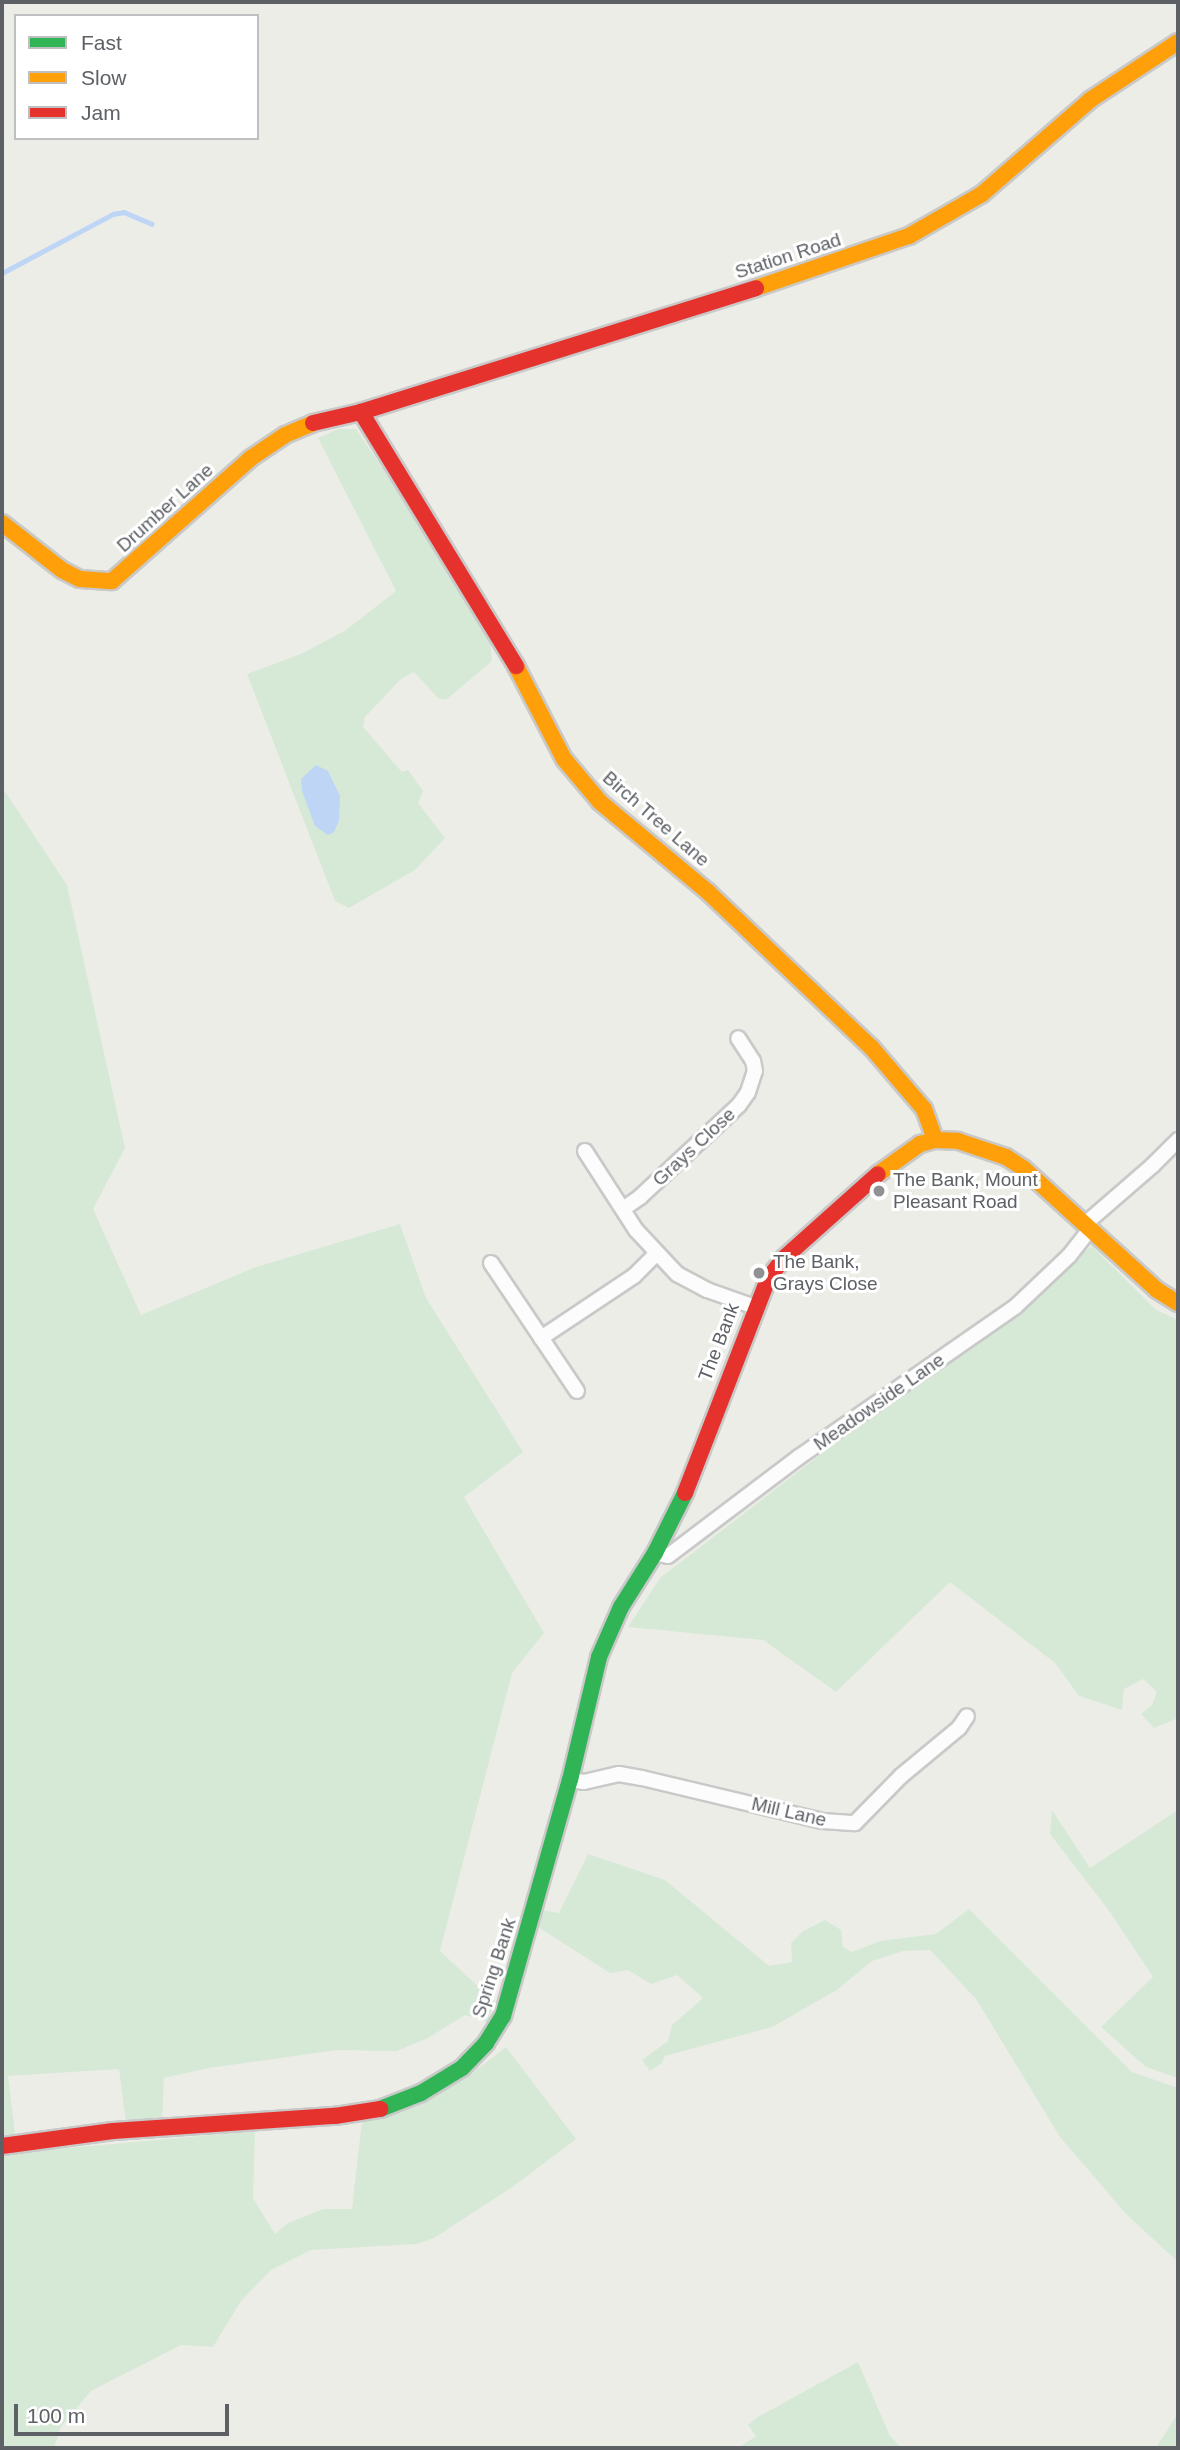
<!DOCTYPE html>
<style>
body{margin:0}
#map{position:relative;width:1180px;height:2450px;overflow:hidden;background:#edede8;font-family:Helvetica,sans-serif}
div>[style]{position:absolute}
.green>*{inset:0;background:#d6e9d7}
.water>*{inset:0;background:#bed5f5}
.stream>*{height:4.5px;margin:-2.25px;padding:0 2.25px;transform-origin:2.25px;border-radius:2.25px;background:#bed5f5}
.roads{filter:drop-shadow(2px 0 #c9c9c9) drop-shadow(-2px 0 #c9c9c9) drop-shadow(0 2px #c9c9c9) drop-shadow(0 -2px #c9c9c9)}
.street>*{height:14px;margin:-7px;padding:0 7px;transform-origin:7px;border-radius:7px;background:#fcfcfc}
.fast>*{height:16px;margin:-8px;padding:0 8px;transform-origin:8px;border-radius:8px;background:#30b455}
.slow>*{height:16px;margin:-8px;padding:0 8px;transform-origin:8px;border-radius:8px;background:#ff9f0a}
.jam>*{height:16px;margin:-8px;padding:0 8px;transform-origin:8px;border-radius:8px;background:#e5322d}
.dots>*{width:19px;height:19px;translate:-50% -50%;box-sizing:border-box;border:4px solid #fff;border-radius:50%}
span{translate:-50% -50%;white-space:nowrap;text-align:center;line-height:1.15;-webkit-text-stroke:6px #fff;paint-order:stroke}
.street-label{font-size:19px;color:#5d6065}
.poi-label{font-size:19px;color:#5d6065}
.left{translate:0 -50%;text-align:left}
.frame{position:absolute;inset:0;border:4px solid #5d6065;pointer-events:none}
.legend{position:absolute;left:14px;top:14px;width:245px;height:126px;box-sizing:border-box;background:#fff;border:2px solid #bebfc1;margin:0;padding:9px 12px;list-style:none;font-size:21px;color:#5d6065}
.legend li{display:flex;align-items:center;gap:14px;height:35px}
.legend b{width:35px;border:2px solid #bebfc1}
.scale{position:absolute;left:14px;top:2404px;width:215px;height:32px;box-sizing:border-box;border:4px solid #5d6065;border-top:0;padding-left:9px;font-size:21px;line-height:24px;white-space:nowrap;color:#5d6065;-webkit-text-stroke:5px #fff;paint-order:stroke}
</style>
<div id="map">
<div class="green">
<div style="clip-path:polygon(338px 429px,356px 429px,410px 509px,490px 642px,492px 661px,446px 700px,438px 698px,414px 672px,401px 679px,365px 717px,363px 727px,402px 772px,408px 770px,423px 791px,418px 803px,445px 838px,415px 870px,349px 908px,335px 901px,247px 674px,301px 654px,346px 630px,396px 591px,318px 438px)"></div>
<div style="clip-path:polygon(2px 787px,67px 885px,125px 1148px,93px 1209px,141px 1315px,256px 1267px,400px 1224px,426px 1298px,523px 1452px,464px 1497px,544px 1633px,512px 1673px,440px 1951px,494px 2001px,488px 2022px,465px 2015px,428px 2038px,397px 2051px,337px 2050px,209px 2068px,164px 2078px,162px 2122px,126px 2124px,119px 2069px,8px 2076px,15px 2134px,2px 2135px)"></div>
<div style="clip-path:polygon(1092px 1246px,1156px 1310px,1178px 1320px,1178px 1718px,1154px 1728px,1141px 1714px,1152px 1705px,1157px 1692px,1143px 1679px,1124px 1689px,1122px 1710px,1079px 1696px,1055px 1663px,950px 1582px,836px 1692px,763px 1640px,628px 1627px,660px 1578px)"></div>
<div style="clip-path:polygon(1052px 1810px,1090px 1868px,1178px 1810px,1178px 2078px,1146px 2067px,1101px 2027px,1153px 1977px,1110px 1912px,1050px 1834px)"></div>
<div style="clip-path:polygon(588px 1854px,665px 1880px,769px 1966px,792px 1962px,791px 1943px,803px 1931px,825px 1920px,841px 1930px,843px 1947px,852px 1952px,880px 1941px,936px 1934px,969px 1909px,1132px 2072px,1178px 2088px,1178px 2262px,1126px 2214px,1060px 2137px,976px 1999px,930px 1950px,903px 1951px,872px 1961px,837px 1990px,772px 2027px,665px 2056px,662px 2063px,650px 2071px,642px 2060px,668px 2041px,672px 2025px,703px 1998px,677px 1975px,651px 1984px,628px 1970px,610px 1973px,538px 1927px,541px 1910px,559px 1913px)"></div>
<div style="clip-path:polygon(506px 2047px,576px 2139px,514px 2186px,434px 2238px,417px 2244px,311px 2250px,271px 2270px,241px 2301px,213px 2347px,181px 2345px,91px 2391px,61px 2427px,54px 2448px,6px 2448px,2px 2438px,2px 2154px,255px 2131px,253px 2198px,275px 2234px,288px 2223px,323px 2209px,352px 2209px,362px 2120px,416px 2107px,466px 2078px)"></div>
<div style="clip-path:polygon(858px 2362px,890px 2436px,902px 2448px,738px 2448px,756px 2436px,748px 2425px,756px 2418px)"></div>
<div style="clip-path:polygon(1178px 2413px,1178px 2448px,1156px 2448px)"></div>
</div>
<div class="water">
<div style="clip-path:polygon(316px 765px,328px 771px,340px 796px,339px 821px,334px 832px,328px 835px,315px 826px,302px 791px,301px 779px)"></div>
</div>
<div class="stream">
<div style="left:2px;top:273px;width:126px;rotate:-28deg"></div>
<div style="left:113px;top:214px;width:11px;rotate:-10deg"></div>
<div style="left:124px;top:212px;width:30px;rotate:23deg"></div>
</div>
<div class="roads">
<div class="street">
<div style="left:585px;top:1151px;width:94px;rotate:57.2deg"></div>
<div style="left:636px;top:1230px;width:60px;rotate:47deg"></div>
<div style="left:677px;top:1274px;width:34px;rotate:28deg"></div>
<div style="left:707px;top:1290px;width:51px;rotate:19.5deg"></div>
<div style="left:623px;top:1209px;width:21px;rotate:-35deg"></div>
<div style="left:640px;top:1197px;width:135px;rotate:-42.9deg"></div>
<div style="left:739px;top:1105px;width:16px;rotate:-55deg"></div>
<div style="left:748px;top:1092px;width:22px;rotate:-72deg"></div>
<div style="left:755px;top:1071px;width:10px;rotate:-101deg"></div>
<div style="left:753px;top:1061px;width:27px;rotate:-123deg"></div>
<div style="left:1085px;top:1224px;width:89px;rotate:-40.9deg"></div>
<div style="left:1152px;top:1166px;width:37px;rotate:-45deg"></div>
<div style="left:491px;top:1263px;width:154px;rotate:56.1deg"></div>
<div style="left:541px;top:1338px;width:112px;rotate:-33.7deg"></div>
<div style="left:634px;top:1276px;width:31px;rotate:-45deg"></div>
<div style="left:655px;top:1553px;width:13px;rotate:13deg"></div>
<div style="left:668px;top:1556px;width:164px;rotate:-37.1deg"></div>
<div style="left:799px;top:1457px;width:263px;rotate:-34.8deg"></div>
<div style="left:1015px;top:1307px;width:74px;rotate:-43.4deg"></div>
<div style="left:1069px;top:1256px;width:34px;rotate:-52deg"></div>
<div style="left:570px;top:1780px;width:14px;rotate:8deg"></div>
<div style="left:584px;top:1782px;width:36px;rotate:-13deg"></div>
<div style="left:619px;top:1774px;width:23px;rotate:10deg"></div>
<div style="left:642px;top:1778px;width:186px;rotate:13.4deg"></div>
<div style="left:823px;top:1821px;width:32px;rotate:4deg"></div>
<div style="left:855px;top:1823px;width:66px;rotate:-45.6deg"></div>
<div style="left:901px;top:1776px;width:75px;rotate:-39.6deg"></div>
<div style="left:959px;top:1728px;width:14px;rotate:-56deg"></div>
</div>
<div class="fast">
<div style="left:380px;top:2109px;width:44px;rotate:-21.3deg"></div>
<div style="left:421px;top:2093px;width:48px;rotate:-31.4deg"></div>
<div style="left:462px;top:2068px;width:35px;rotate:-46deg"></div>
<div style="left:486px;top:2043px;width:32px;rotate:-58deg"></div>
<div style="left:503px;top:2016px;width:245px;rotate:-74.2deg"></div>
<div style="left:570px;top:1780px;width:126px;rotate:-76.7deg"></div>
<div style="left:599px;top:1657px;width:55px;rotate:-66.3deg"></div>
<div style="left:621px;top:1607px;width:64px;rotate:-57.8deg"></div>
<div style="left:655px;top:1553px;width:67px;rotate:-63.4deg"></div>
</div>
<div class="slow">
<div style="left:756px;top:288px;width:162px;rotate:-18.8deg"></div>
<div style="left:909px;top:236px;width:84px;rotate:-29.9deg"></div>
<div style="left:982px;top:194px;width:143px;rotate:-41deg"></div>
<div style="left:1090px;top:100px;width:105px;rotate:-33.4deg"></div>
<div style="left:2px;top:523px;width:76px;rotate:38.1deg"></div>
<div style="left:62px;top:570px;width:20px;rotate:27deg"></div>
<div style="left:80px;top:579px;width:32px;rotate:4deg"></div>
<div style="left:112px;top:581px;width:186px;rotate:-41.5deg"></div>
<div style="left:251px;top:458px;width:41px;rotate:-34.1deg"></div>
<div style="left:285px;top:435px;width:30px;rotate:-23deg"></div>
<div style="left:516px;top:666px;width:105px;rotate:62.7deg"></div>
<div style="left:564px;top:759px;width:56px;rotate:50.1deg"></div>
<div style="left:600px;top:802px;width:141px;rotate:39.8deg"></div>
<div style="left:708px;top:892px;width:225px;rotate:43.6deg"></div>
<div style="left:871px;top:1047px;width:82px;rotate:49.5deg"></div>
<div style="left:924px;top:1109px;width:33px;rotate:70deg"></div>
<div style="left:878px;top:1174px;width:52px;rotate:-35.5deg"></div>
<div style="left:920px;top:1144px;width:16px;rotate:-15deg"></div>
<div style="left:935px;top:1140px;width:23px;rotate:2deg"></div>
<div style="left:958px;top:1141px;width:51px;rotate:18.4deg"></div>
<div style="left:1006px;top:1157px;width:20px;rotate:33deg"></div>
<div style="left:1023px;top:1168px;width:181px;rotate:42.3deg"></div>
<div style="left:1157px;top:1290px;width:25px;rotate:32deg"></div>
</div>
<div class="jam">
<div style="left:361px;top:412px;width:298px;rotate:58.6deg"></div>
<div style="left:313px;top:423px;width:49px;rotate:-12.9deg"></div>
<div style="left:361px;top:412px;width:414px;rotate:-17.4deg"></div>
<div style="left:685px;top:1493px;width:230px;rotate:-68.8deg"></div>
<div style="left:768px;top:1279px;width:25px;rotate:-53deg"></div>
<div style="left:783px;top:1259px;width:127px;rotate:-41.8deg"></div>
<div style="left:2px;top:2146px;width:112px;rotate:-7.7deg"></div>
<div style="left:113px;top:2131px;width:223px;rotate:-3.9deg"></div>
<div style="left:335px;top:2116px;width:46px;rotate:-8.8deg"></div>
</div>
</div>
<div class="dots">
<div style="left:879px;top:1191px;background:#8f9193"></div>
<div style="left:759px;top:1273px;background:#8f9193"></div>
</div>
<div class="street-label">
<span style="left:788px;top:256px;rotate:-18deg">Station Road</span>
<span style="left:165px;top:508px;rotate:-42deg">Drumber Lane</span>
<span style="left:656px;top:819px;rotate:41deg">Birch Tree Lane</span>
<span style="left:694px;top:1147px;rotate:-43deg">Grays Close</span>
<span style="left:719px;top:1342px;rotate:-69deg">The Bank</span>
<span style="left:879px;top:1402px;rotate:-35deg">Meadowside Lane</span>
<span style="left:789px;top:1812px;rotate:13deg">Mill Lane</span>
<span style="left:494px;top:1968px;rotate:-72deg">Spring Bank</span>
</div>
<div class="poi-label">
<span class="left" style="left:893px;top:1191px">The Bank, Mount<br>Pleasant Road</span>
<span class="left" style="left:773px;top:1273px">The Bank,<br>Grays Close</span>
</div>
<div class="frame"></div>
<ul class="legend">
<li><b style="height:9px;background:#30b455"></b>Fast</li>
<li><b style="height:9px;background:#ff9f0a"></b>Slow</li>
<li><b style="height:9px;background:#e5322d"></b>Jam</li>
</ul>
<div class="scale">100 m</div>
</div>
